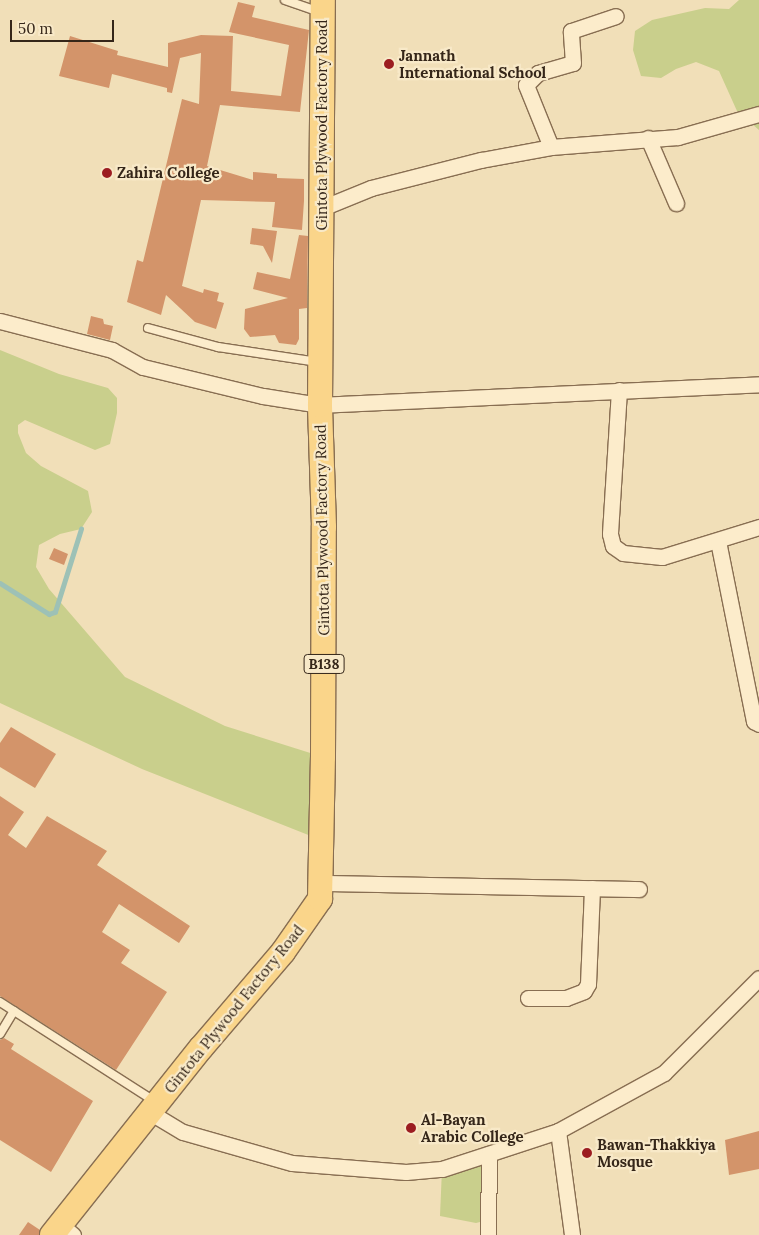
<!DOCTYPE html>
<style>
body{margin:0}
#map{position:relative;width:759px;height:1235px;overflow:hidden;background:#f1dfb8;font-family:Lora,serif}
div>[style]{position:absolute}
.green>*{inset:0;background:#c9cf8c}
.stream>*{height:4.5px;margin:-2.25px;padding:0 2.25px;transform-origin:2.25px;border-radius:2.25px;background:#9dc1b6}
.building>*{inset:0;background:#d3946a}
.roads{filter:drop-shadow(1px 0 #886e52) drop-shadow(-1px 0 #886e52) drop-shadow(0 1px #886e52) drop-shadow(0 -1px #886e52)}
.lane>*{height:8px;margin:-4px;padding:0 4px;transform-origin:4px;border-radius:4px;background:#fceccb}
.street>*{height:15px;margin:-7.5px;padding:0 7.5px;transform-origin:7.5px;border-radius:7.5px;background:#fceccb}
.primary>*{height:24px;margin:-12px;padding:0 12px;transform-origin:12px;border-radius:12px;background:#fad58a}
.dots>*{width:14px;height:14px;translate:-50% -50%;box-sizing:border-box;border:2px solid #f8e9c8;border-radius:50%}
span{translate:-50% -50%;white-space:nowrap;text-align:center;line-height:1.15;-webkit-text-stroke:4.5px #f8e9c8;paint-order:stroke}
.shield-label span{padding:1px 4px;background:#f8e9c8;border:1px solid;border-radius:4px;-webkit-text-stroke-width:0}
.shield-label{font-size:14px;color:#352619;font-weight:700}
.poi-label{font-size:15px;color:#352619;font-weight:700}
.left{translate:0 -50%;text-align:left}
.street-label{font-size:15px;color:#352619}
.scale{position:absolute;left:10px;top:20px;width:104px;height:22px;box-sizing:border-box;border:2px solid #352619;border-top:0;padding-left:6px;font-size:15px;line-height:18px;white-space:nowrap;color:#352619;-webkit-text-stroke:4px #f8e9c8;paint-order:stroke}
</style>
<div id="map">
<div class="green">
<div style="clip-path:polygon(739px 0,759px 0,759px 130px,737px 111px,719px 71px,696px 62px,676px 69px,661px 78px,641px 76px,633px 50px,635px 31px,652px 20px,705px 8px,729px 9px)"></div>
<div style="clip-path:polygon(0 350px,59px 374px,108px 388px,117px 398px,117px 413px,110px 444px,95px 450px,25px 420px,18px 425px,18px 433px,26px 453px,41px 466px,88px 491px,92px 512px,81px 529px,60px 534px,39px 545px,36px 567px,49px 589px,125px 677px,225px 726px,323px 757px,321px 840px,142px 769px,0 703px)"></div>
<div style="clip-path:polygon(489px 1154px,488px 1220px,476px 1223px,440px 1216px,442px 1169px)"></div>
</div>
<div class="stream">
<div style="left:0;top:583px;width:58px;rotate:32.3deg"></div>
<div style="left:49px;top:614px;width:6px;rotate:-18deg"></div>
<div style="left:55px;top:612px;width:87px;rotate:-72.6deg"></div>
</div>
<div class="building">
<div style="clip-path:polygon(238px 2px,255px 6px,252px 17px,309px 30px,300px 112px,220px 105px,207px 166px,253px 180px,253px 172px,277px 174px,277px 178px,304px 179px,304px 201px,302px 230px,272px 227px,275px 202px,201px 200px,182px 286px,203px 293px,204px 289px,219px 293px,217px 301px,224px 303px,216px 329px,195px 322px,166px 295px,161px 315px,127px 302px,137px 260px,143px 262px,182px 99px,199px 104px,201px 53px,180px 58px,172px 93px,167px 92px,167px 88px,112px 74px,109px 88px,59px 76px,70px 36px,118px 51px,117px 55px,168px 67px,168px 43px,201px 35px,233px 36px,231px 91px,281px 96px,289px 45px,229px 32px)"></div>
<div style="clip-path:polygon(252px 228px,277px 231px,272px 263px,263px 246px,250px 244px)"></div>
<div style="clip-path:polygon(299px 235px,308px 236px,307px 308px,299px 309px,299px 339px,296px 345px,279px 343px,275px 335px,250px 337px,244px 329px,245px 309px,288px 298px,253px 289px,257px 272px,290px 279px)"></div>
<div style="clip-path:polygon(91px 316px,103px 319px,104px 324px,113px 326px,110px 340px,87px 334px)"></div>
<div style="clip-path:polygon(54px 548px,68px 554px,64px 565px,49px 559px)"></div>
<div style="clip-path:polygon(11px 727px,56px 754px,35px 788px,0 767px,0 743px)"></div>
<div style="clip-path:polygon(0 796px,24px 812px,8px 835px,26px 848px,47px 816px,107px 851px,97px 865px,190px 926px,179px 943px,119px 904px,102px 932px,130px 950px,121px 963px,167px 992px,116px 1070px,0 996px)"></div>
<div style="clip-path:polygon(4px 1038px,14px 1044px,11px 1049px,93px 1101px,51px 1172px,0 1140px,0 1040px)"></div>
<div style="clip-path:polygon(759px 1131px,759px 1169px,729px 1175px,725px 1140px)"></div>
<div style="clip-path:polygon(28px 1222px,40px 1230px,39px 1235px,19px 1235px)"></div>
</div>
<div class="roads">
<div class="lane">
<div style="left:285px;top:0;width:37px;rotate:19deg"></div>
<div style="left:148px;top:328px;width:73px;rotate:15.2deg"></div>
<div style="left:218px;top:347px;width:101px;rotate:8.5deg"></div>
<div style="left:0;top:1002px;width:183px;rotate:32.7deg"></div>
<div style="left:0;top:1034px;width:27px;rotate:-59deg"></div>
</div>
<div class="street">
<div style="left:648px;top:138px;width:71px;rotate:66.7deg"></div>
<div style="left:551px;top:147px;width:67px;rotate:-112deg"></div>
<div style="left:526px;top:85px;width:17px;rotate:-45deg"></div>
<div style="left:538px;top:73px;width:36px;rotate:-16deg"></div>
<div style="left:573px;top:63px;width:32px;rotate:-94deg"></div>
<div style="left:571px;top:31px;width:47px;rotate:-18.4deg"></div>
<div style="left:322px;top:208px;width:53px;rotate:-22.2deg"></div>
<div style="left:371px;top:188px;width:114px;rotate:-14.3deg"></div>
<div style="left:481px;top:160px;width:71px;rotate:-10.5deg"></div>
<div style="left:551px;top:147px;width:127px;rotate:-4.5deg"></div>
<div style="left:678px;top:137px;width:84px;rotate:-15.9deg"></div>
<div style="left:0;top:321px;width:116px;rotate:14.5deg"></div>
<div style="left:112px;top:350px;width:35px;rotate:29deg"></div>
<div style="left:143px;top:367px;width:123px;rotate:13.6deg"></div>
<div style="left:263px;top:396px;width:58px;rotate:9deg"></div>
<div style="left:320px;top:405px;width:440px;rotate:-2.7deg"></div>
<div style="left:619px;top:390px;width:144px;rotate:93.6deg"></div>
<div style="left:610px;top:534px;width:12px;rotate:76deg"></div>
<div style="left:613px;top:546px;width:12px;rotate:35deg"></div>
<div style="left:623px;top:553px;width:39px;rotate:6deg"></div>
<div style="left:662px;top:557px;width:102px;rotate:-17.2deg"></div>
<div style="left:718px;top:541px;width:184px;rotate:78.7deg"></div>
<div style="left:754px;top:721px;width:6px;rotate:31deg"></div>
<div style="left:322px;top:883px;width:317px;rotate:1.1deg"></div>
<div style="left:528px;top:998px;width:38px"></div>
<div style="left:566px;top:998px;width:19px;rotate:-21deg"></div>
<div style="left:584px;top:991px;width:8px;rotate:-60deg"></div>
<div style="left:588px;top:984px;width:96px;rotate:-87.6deg"></div>
<div style="left:151px;top:1113px;width:37px;rotate:31deg"></div>
<div style="left:183px;top:1132px;width:113px;rotate:15.9deg"></div>
<div style="left:292px;top:1163px;width:114px;rotate:4.5deg"></div>
<div style="left:406px;top:1172px;width:36px;rotate:-5deg"></div>
<div style="left:442px;top:1169px;width:122px;rotate:-18.1deg"></div>
<div style="left:558px;top:1131px;width:121px;rotate:-28.7deg"></div>
<div style="left:664px;top:1073px;width:134px;rotate:-45deg"></div>
<div style="left:558px;top:1131px;width:105px;rotate:82.3deg"></div>
<div style="left:60px;top:1224px;width:17px;rotate:40deg"></div>
<div style="left:488px;top:1235px;width:81px;rotate:-89.3deg"></div>
</div>
<div class="primary">
<div style="left:52px;top:1235px;width:239px;rotate:-51.5deg"></div>
<div style="left:201px;top:1048px;width:126px;rotate:-49.5deg"></div>
<div style="left:283px;top:952px;width:65px;rotate:-55.1deg"></div>
<div style="left:320px;top:899px;width:142px;rotate:-88.8deg"></div>
<div style="left:323px;top:757px;width:230px;rotate:-89.8deg"></div>
<div style="left:324px;top:527px;width:122px;rotate:-91.9deg"></div>
<div style="left:320px;top:405px;width:405px;rotate:-89.6deg"></div>
</div>
</div>
<div class="dots">
<div style="left:389px;top:64px;background:#9c1d21"></div>
<div style="left:107px;top:173px;background:#9c1d21"></div>
<div style="left:411px;top:1128px;background:#9c1d21"></div>
<div style="left:587px;top:1153px;background:#9c1d21"></div>
</div>
<div class="shield-label">
<span style="left:324px;top:664px">B138</span>
</div>
<div class="poi-label">
<span class="left" style="left:399px;top:64px">Jannath<br>International School</span>
<span class="left" style="left:117px;top:173px">Zahira College</span>
<span class="left" style="left:421px;top:1128px">Al-Bayan<br>Arabic College</span>
<span class="left" style="left:597px;top:1153px">Bawan-Thakkiya<br>Mosque</span>
</div>
<div class="street-label">
<span style="left:322px;top:125px;rotate:-90deg">Gintota Plywood Factory Road</span>
<span style="left:322px;top:530px;rotate:-91deg">Gintota Plywood Factory Road</span>
<span style="left:234px;top:1009px;rotate:-51deg">Gintota Plywood Factory Road</span>
</div>
<div class="scale">50 m</div>
</div>
